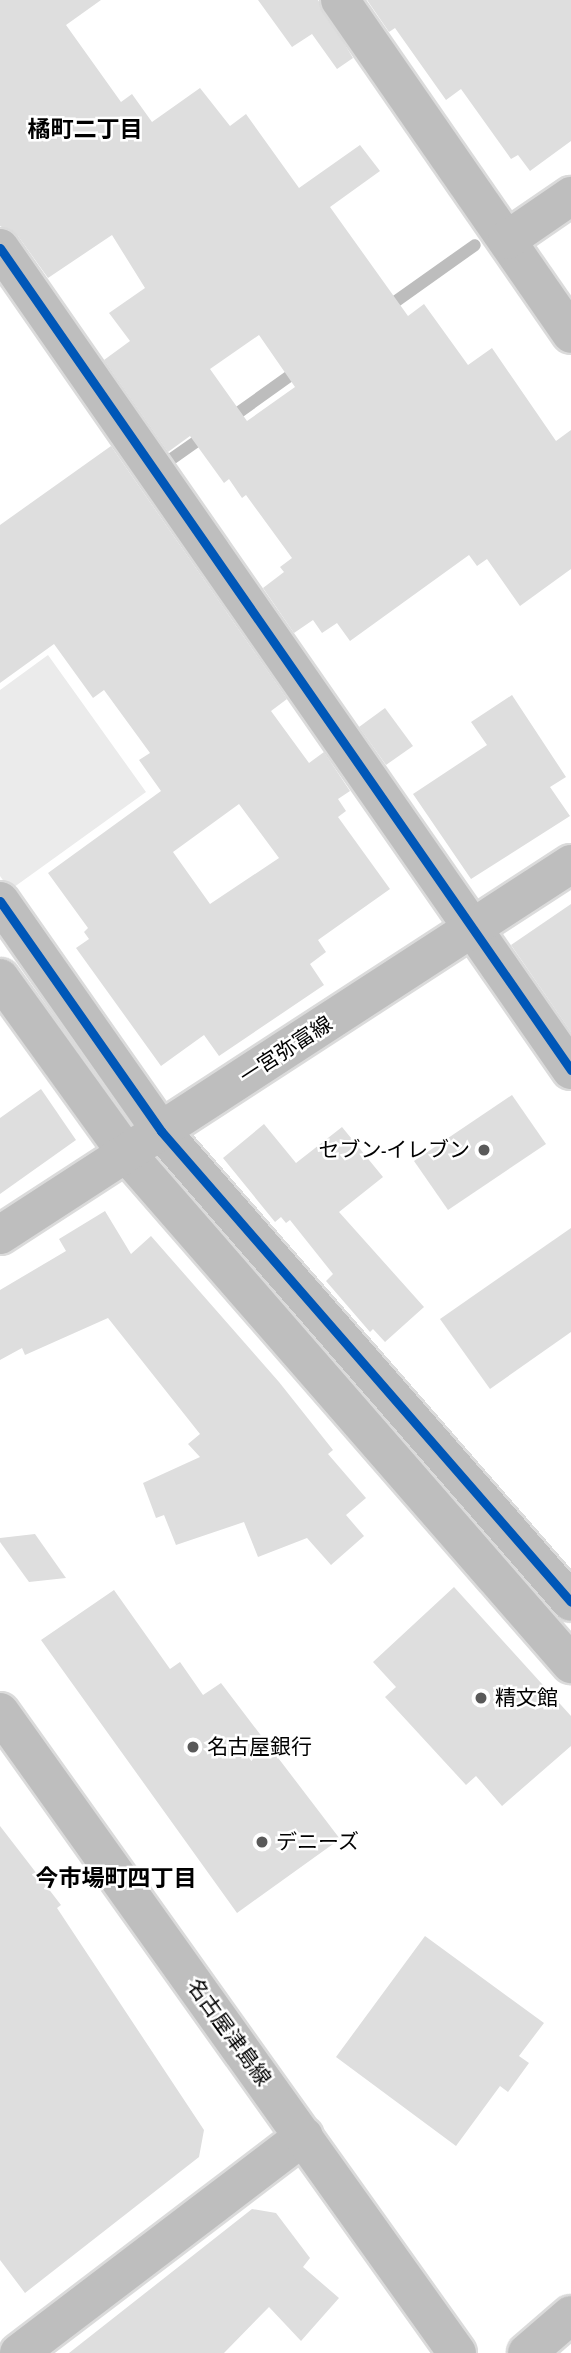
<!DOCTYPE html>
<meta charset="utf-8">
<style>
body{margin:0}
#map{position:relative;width:571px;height:2353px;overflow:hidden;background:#fff;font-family:Jost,"Noto Sans JP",sans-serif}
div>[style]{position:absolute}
.green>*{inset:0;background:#ebebeb}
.stream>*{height:12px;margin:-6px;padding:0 6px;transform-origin:6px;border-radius:6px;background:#bdbdbd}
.building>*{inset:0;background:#dedede}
.roads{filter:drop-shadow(2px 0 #dbdbdb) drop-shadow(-2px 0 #dbdbdb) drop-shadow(0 2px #dbdbdb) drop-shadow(0 -2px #dbdbdb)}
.minor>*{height:38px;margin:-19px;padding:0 19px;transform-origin:19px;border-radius:19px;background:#bebebe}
.major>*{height:38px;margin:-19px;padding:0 19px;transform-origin:19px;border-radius:19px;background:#bebebe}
.cycleway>*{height:9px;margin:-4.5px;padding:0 4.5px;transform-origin:4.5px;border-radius:4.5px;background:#0057b8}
.dots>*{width:19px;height:19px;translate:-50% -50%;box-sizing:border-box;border:4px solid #fff;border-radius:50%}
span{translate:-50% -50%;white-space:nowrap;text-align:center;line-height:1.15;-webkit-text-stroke:5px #fff;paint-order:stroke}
.street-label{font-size:21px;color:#000}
.poi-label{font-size:21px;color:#000}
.right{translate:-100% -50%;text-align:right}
.left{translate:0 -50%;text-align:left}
.neighbourhood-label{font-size:23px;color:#000;font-weight:700}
</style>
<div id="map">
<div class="green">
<div style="clip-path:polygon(48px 655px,146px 792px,10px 890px,0 876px,0 690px)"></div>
</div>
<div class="stream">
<div style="left:385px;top:309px;width:110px;rotate:-35.4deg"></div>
<div style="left:228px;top:420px;width:90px;rotate:-35.5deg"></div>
<div style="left:170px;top:460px;width:45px;rotate:-35.1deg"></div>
</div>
<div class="building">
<div style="clip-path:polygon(evenodd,0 0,101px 0,66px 25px,121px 102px,132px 94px,152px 122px,200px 88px,230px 126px,246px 114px,299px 188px,360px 145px,380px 171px,330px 207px,408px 316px,424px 304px,468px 365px,492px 348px,556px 441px,571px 430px,571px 569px,520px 606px,487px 559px,477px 566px,469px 555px,350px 641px,337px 623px,322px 633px,313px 620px,294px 633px,263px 588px,284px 572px,280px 567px,292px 558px,246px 495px,242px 498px,229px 479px,224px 483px,190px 436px,168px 452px,104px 360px,130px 341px,109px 313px,145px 288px,112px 235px,48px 278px,18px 236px,0 226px,0 0,259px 335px,295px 387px,247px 421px,210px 369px,259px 335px)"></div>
<div style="clip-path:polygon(258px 0,318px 0,353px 58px,337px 69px,312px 34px,292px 47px)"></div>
<div style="clip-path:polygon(367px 0,571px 0,571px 141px,530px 171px,518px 155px,511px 159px,461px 89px,446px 100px,395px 28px,389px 32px)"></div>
<div style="clip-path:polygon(evenodd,111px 446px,287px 699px,271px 711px,309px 763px,324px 752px,350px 791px,338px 799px,346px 811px,338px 817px,390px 889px,318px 940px,326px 952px,310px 964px,324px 985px,219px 1056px,204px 1035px,161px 1066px,76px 948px,89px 939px,84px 932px,88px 928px,48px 873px,161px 791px,139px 760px,150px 753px,104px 690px,93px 698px,54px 644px,0 683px,0 525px,111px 446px,239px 804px,279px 858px,210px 904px,173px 852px,239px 804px)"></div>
<div style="clip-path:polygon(512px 695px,566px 777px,550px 787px,570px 816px,471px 879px,413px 794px,487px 745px,471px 722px)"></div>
<div style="clip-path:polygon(385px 708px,413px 746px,386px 765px,359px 727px)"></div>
<div style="clip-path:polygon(571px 904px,571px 1032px,511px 945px)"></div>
<div style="clip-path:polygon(41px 1089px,76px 1140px,0 1194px,0 1118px)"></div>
<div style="clip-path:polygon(512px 1095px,546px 1144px,448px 1210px,414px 1161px)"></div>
<div style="clip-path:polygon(264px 1124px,296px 1163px,342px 1127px,383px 1177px,339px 1212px,424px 1307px,385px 1342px,373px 1329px,370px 1332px,326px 1281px,333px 1274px,290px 1220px,286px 1223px,281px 1217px,275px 1222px,223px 1158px)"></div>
<div style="clip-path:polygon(105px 1211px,131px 1254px,151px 1236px,279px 1382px,333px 1450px,328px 1454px,366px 1498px,346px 1515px,364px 1536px,331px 1565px,307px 1538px,258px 1557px,244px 1522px,176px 1545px,164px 1515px,156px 1518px,143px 1483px,200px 1457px,188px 1444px,200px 1434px,108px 1318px,25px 1355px,22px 1348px,0 1360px,0 1290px,66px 1251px,59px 1239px)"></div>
<div style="clip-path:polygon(571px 1228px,571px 1332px,490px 1389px,440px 1319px)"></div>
<div style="clip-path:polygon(35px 1534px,66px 1578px,29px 1582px,0 1542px,0 1538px)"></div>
<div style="clip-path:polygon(454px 1587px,571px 1716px,571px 1746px,502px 1806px,476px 1776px,466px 1785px,385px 1697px,396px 1687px,373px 1662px)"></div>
<div style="clip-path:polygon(114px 1590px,170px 1669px,180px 1662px,203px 1695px,221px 1683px,340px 1839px,237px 1913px,41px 1640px)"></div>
<div style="clip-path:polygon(0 1826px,61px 1905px,57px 1908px,204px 2130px,199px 2157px,25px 2293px,0 2260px)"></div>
<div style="clip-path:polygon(425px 1936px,544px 2023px,519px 2056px,529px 2063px,508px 2092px,500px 2086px,456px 2146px,336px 2057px)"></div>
<div style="clip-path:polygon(252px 2209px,276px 2213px,310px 2258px,303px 2267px,339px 2298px,301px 2341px,269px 2307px,224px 2353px,69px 2353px)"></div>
</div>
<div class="roads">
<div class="minor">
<div style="left:340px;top:0;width:406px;rotate:55.3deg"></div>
<div style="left:507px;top:240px;width:78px;rotate:-34.5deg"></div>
<div style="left:0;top:248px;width:1001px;rotate:55.21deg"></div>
<div style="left:0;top:901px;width:281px;rotate:55deg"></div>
<div style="left:161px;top:1131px;width:624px;rotate:48.96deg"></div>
<div style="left:0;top:978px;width:216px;rotate:54.2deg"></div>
<div style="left:126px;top:1153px;width:678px;rotate:48.95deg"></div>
<div style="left:19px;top:2353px;width:358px;rotate:-37.3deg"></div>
<div style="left:527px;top:2353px;width:58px;rotate:-40.8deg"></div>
</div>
<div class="major">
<div style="left:0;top:1235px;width:681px;rotate:-33.01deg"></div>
<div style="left:0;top:1712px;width:787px;rotate:54.51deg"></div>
</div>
</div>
<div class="cycleway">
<div style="left:0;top:248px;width:1001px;rotate:55.21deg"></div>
<div style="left:0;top:901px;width:281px;rotate:55deg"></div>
<div style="left:161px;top:1131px;width:624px;rotate:48.96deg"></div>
</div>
<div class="dots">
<div style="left:484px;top:1150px;background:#595959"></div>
<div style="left:481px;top:1698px;background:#595959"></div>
<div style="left:193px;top:1747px;background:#595959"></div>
<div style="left:262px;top:1842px;background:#595959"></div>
</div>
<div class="street-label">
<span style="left:286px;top:1050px;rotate:-33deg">一宮弥富線</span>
<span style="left:229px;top:2032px;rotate:54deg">名古屋津島線</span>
</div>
<div class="poi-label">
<span class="right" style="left:470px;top:1150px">セブン-イレブン</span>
<span class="left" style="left:495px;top:1698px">精文館</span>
<span class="left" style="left:207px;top:1747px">名古屋銀行</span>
<span class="left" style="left:276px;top:1842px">デニーズ</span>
</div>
<div class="neighbourhood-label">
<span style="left:85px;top:129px">橘町二丁目</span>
<span style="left:116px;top:1878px">今市場町四丁目</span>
</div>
</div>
